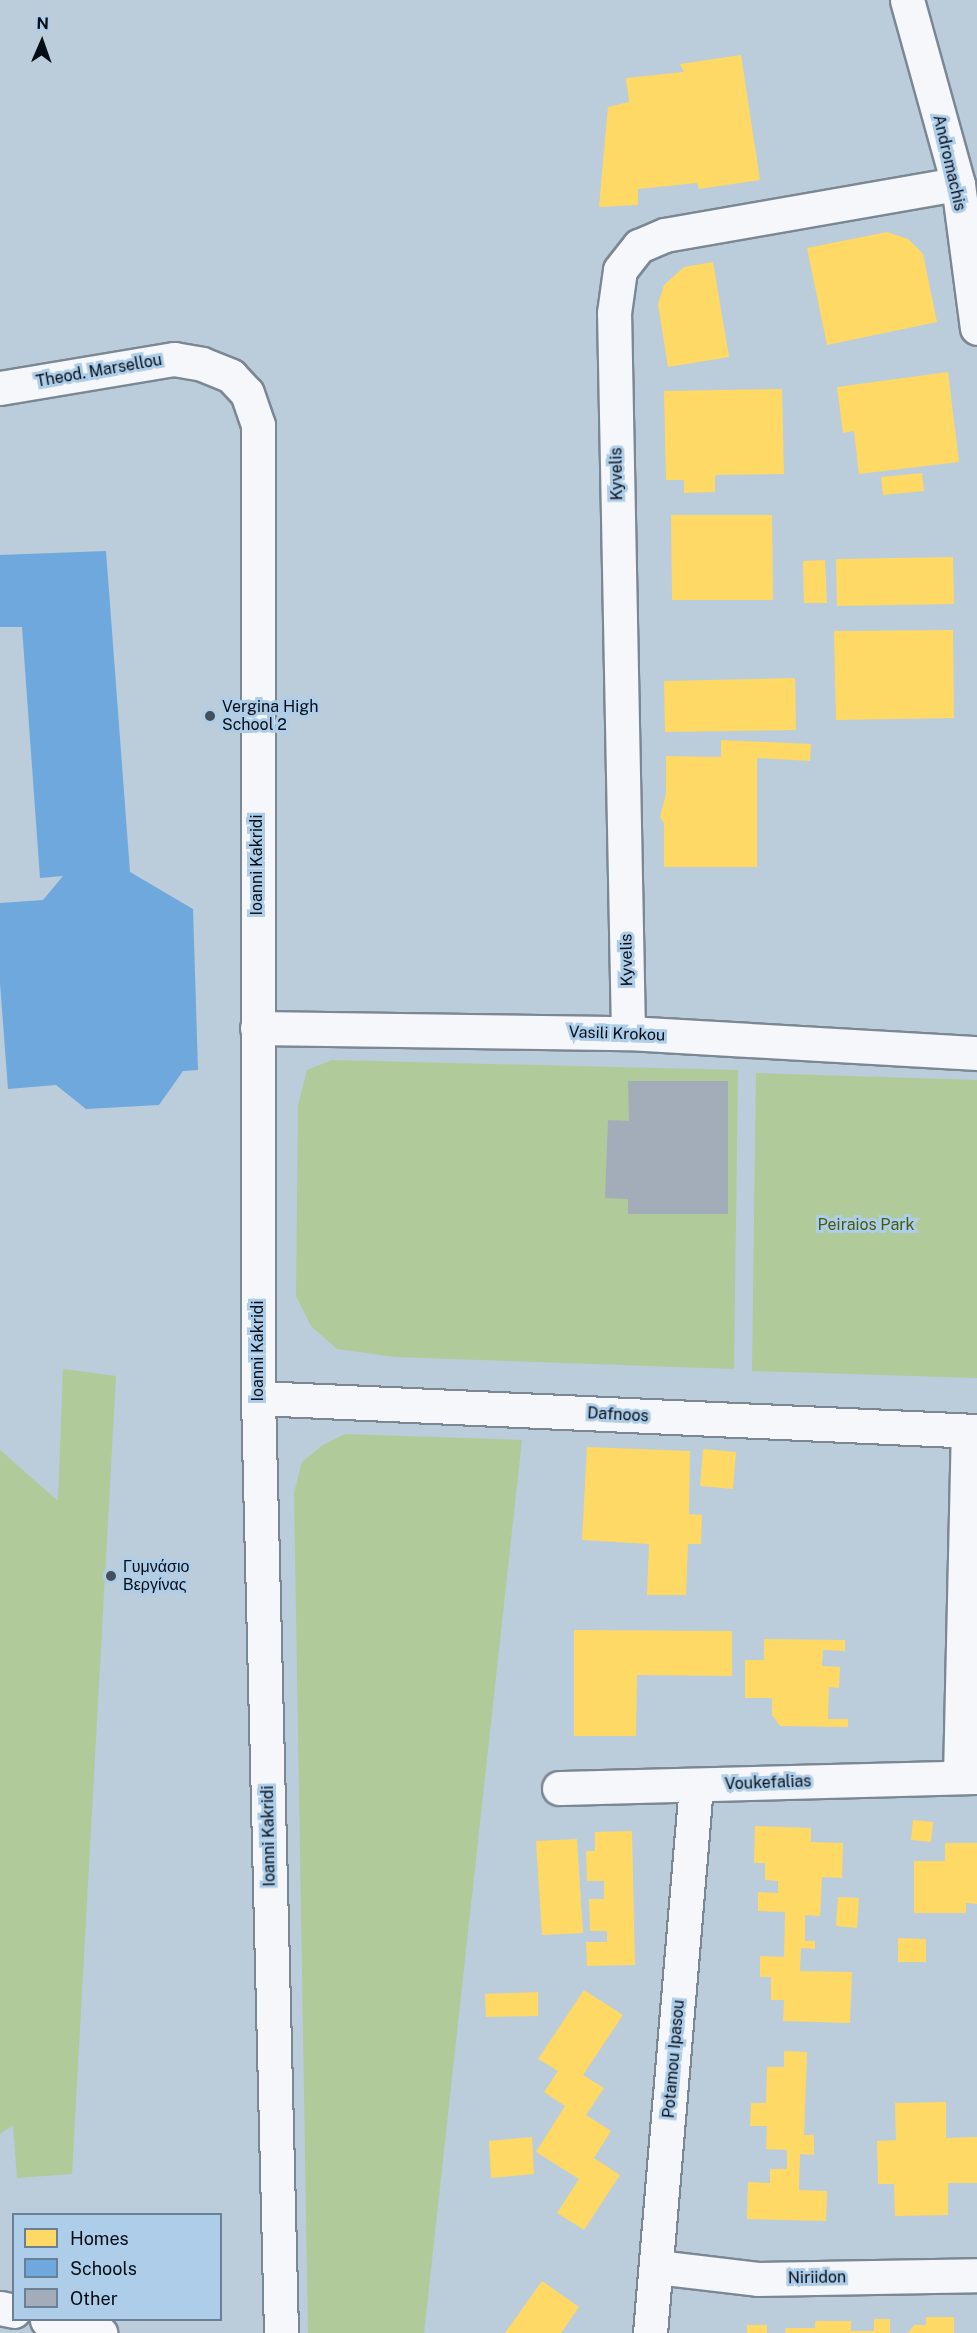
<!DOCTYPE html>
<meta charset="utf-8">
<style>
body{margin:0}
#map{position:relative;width:977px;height:2333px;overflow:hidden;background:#bbccdb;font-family:"Public Sans",sans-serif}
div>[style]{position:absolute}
.green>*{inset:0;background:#b0ca9a}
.homes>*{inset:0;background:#ffd966}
.schools>*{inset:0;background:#6fa8dc}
.building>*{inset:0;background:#a2adb9}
.roads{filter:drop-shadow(2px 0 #7b8894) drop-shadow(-2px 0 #7b8894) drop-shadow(0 2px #7b8894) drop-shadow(0 -2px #7b8894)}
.minor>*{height:33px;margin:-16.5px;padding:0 16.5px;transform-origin:16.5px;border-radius:16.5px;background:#f5f7fa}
.dots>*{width:16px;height:16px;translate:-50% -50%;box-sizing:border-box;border:3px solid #aecde8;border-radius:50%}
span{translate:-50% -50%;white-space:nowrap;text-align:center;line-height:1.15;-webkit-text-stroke:6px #aecde8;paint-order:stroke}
.street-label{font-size:16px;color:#040d16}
.poi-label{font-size:16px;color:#040d16}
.left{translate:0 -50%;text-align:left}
.park-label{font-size:16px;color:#465c0c}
.legend{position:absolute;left:12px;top:2213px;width:210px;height:108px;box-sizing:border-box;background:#aecde8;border:2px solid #6a8094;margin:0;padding:8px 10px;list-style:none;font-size:18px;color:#040d16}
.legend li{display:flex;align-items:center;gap:12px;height:30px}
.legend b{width:30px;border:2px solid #6a8094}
.north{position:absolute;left:12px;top:12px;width:60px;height:60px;-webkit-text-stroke:4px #aecde8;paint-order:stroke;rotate:2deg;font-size:16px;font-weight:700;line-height:24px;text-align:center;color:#040d16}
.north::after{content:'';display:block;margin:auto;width:21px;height:27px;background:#040d16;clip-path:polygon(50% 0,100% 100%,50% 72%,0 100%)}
</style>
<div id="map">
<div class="green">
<div style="clip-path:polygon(332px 1060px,738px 1070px,734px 1369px,395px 1357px,337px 1349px,311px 1326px,296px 1296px,298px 1106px,307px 1070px)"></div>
<div style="clip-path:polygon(756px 1073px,977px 1080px,977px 1378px,752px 1371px)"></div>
<div style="clip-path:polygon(63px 1369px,116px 1376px,72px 2174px,17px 2178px,13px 2125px,0 2134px,0 1450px,58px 1501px)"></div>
<div style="clip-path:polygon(345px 1434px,522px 1440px,424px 2333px,308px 2333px,294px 1493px,302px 1462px,323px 1445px)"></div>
</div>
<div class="homes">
<div style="clip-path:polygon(741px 55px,760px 180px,699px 189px,697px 183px,638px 189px,638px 205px,599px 207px,608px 107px,629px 102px,626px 78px,684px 72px,680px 64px)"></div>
<div style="clip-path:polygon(887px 232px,908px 239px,923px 254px,937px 322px,827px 345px,807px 248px)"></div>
<div style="clip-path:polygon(713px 262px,729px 357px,668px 367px,658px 304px,664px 285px,684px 267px)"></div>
<div style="clip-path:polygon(948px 372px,959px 462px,859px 474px,854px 431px,843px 433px,837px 387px)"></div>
<div style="clip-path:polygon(782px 389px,784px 474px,715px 475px,715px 492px,684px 493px,684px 480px,666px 480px,664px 391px)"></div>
<div style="clip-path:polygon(922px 473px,924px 491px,883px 495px,881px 477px)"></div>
<div style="clip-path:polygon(671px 515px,772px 515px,773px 600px,672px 600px)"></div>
<div style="clip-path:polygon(953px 557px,954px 604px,837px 606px,836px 559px)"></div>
<div style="clip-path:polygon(825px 560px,827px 603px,804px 603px,803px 561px)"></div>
<div style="clip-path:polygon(953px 630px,954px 718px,836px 720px,834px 631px)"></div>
<div style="clip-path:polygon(795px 678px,796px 730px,665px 732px,664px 681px)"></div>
<div style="clip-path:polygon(721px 740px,811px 744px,810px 761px,757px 758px,757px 867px,664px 867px,664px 823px,660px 817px,666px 794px,666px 756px,721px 757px)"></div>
<div style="clip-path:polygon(587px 1447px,690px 1451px,689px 1514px,702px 1515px,701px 1544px,688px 1544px,686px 1595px,647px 1595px,649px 1544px,582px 1540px)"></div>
<div style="clip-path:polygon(703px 1449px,736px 1452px,733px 1489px,700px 1486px)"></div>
<div style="clip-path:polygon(574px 1630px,732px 1631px,732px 1676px,637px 1675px,636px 1736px,574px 1736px)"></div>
<div style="clip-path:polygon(764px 1639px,845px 1640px,845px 1651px,823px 1650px,822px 1666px,840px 1667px,839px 1688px,829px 1687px,828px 1719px,848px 1719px,848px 1727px,780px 1726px,772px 1715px,772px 1698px,745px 1698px,745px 1660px,764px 1660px)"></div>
<div style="clip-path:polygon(913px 1820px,933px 1822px,931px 1842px,911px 1840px)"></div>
<div style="clip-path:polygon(755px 1826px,811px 1828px,811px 1842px,843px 1843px,842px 1878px,822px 1877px,820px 1916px,805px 1915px,805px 1941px,815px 1941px,815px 1949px,801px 1948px,800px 1971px,852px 1972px,850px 2023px,783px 2021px,784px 2000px,771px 2000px,771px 1977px,760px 1977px,760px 1956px,784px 1957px,785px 1912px,758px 1911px,758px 1892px,778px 1893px,778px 1881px,765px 1880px,765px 1863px,754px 1863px)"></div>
<div style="clip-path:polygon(632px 1831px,635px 1965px,587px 1966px,586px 1942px,607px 1942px,607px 1931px,590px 1931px,589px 1899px,604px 1899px,604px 1881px,587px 1881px,586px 1851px,595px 1851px,595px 1832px)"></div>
<div style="clip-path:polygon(577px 1839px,583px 1933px,542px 1935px,536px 1841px)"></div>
<div style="clip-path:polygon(945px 1843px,977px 1843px,977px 1904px,966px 1903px,966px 1913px,914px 1913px,914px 1861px,945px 1861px)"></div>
<div style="clip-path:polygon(838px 1897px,859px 1898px,857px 1928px,836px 1926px)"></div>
<div style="clip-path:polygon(898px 1938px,926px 1939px,926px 1962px,898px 1962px)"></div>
<div style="clip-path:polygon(584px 1990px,623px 2015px,583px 2075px,604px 2088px,586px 2115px,611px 2131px,594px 2158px,620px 2175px,584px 2230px,557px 2213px,579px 2179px,536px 2152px,565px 2106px,544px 2092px,558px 2071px,538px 2059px)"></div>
<div style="clip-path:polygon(538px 1992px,538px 2016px,486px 2017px,485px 1994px)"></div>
<div style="clip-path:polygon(784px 2051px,807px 2052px,804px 2135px,814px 2135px,814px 2155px,800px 2154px,799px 2190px,827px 2191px,826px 2221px,747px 2219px,748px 2182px,770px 2183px,770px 2169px,787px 2169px,787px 2150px,766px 2149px,767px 2126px,750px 2126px,751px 2103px,766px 2103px,767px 2067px,784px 2067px)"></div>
<div style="clip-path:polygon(946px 2102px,946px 2138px,977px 2137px,977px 2183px,948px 2183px,948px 2215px,895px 2216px,894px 2184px,878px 2184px,877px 2141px,896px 2140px,895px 2103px)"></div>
<div style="clip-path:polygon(532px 2137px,534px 2174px,491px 2178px,489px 2141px)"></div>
<div style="clip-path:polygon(542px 2281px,579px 2307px,561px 2333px,505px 2333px)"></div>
<div style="clip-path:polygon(926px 2317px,954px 2317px,954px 2333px,908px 2333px,914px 2325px,926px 2325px)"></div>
<div style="clip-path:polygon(874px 2319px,890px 2319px,890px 2333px,785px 2333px,786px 2328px,815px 2328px,815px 2321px,851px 2321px,851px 2331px,874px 2331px)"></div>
<div style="clip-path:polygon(747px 2325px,767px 2325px,767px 2333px,747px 2333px)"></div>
</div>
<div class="schools">
<div style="clip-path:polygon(106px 551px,130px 872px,193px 909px,198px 1070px,183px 1071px,159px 1105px,86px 1109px,56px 1085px,8px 1089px,0 983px,0 903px,43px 900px,63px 876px,40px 878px,22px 627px,0 627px,0 555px)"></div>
</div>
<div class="building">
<div style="clip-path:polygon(628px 1081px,728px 1081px,728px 1214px,628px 1214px,628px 1199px,605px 1198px,608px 1120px,629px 1121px)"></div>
</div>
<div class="roads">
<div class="minor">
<div style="left:907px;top:0;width:191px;rotate:74.5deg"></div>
<div style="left:958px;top:184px;width:145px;rotate:82.5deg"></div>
<div style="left:0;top:388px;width:176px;rotate:-9.5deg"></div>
<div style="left:174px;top:359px;width:28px;rotate:10deg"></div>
<div style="left:202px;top:364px;width:31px;rotate:22deg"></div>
<div style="left:231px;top:376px;width:23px;rotate:47deg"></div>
<div style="left:247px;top:393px;width:34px;rotate:71deg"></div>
<div style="left:258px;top:425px;width:973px;rotate:90deg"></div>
<div style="left:258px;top:1398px;width:935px;rotate:88.59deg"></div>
<div style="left:257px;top:1028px;width:371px;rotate:0.8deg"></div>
<div style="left:628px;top:1033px;width:350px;rotate:3.3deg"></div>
<div style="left:628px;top:1033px;width:720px;rotate:-91.11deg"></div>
<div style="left:614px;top:313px;width:43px;rotate:-82.1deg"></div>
<div style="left:620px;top:270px;width:31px;rotate:-52deg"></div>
<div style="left:639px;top:246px;width:28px;rotate:-23deg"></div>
<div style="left:665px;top:235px;width:297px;rotate:-9.9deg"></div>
<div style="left:258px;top:1398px;width:720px;rotate:2.63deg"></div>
<div style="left:960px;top:1777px;width:346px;rotate:-88.7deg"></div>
<div style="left:559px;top:1788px;width:418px;rotate:-1.5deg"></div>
<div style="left:657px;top:2267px;width:101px;rotate:6.8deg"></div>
<div style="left:757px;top:2279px;width:220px;rotate:-1deg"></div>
<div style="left:0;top:2308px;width:14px;rotate:12deg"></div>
<div style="left:47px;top:2320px;width:55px;rotate:13.8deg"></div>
<div style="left:650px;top:2333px;width:550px;rotate:-85.2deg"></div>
</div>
</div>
<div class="dots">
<div style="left:210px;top:716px;background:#44505b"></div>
<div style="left:111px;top:1576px;background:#44505b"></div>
</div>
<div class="street-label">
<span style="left:949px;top:163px;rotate:77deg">Andromachis</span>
<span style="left:99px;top:371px;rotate:-10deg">Theod. Marsellou</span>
<span style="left:617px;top:474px;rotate:-91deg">Kyvelis</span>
<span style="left:257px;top:865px;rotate:-90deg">Ioanni Kakridi</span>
<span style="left:627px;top:960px;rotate:-91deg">Kyvelis</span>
<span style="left:617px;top:1034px;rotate:2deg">Vasili Krokou</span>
<span style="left:258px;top:1351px;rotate:-90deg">Ioanni Kakridi</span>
<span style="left:618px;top:1415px;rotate:3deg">Dafnoos</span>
<span style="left:768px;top:1783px;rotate:-2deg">Voukefalias</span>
<span style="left:269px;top:1836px;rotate:-91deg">Ioanni Kakridi</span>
<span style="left:674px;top:2059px;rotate:-85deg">Potamou Ipasou</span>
<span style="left:817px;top:2278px;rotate:-1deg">Niriidon</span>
</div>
<div class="poi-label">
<span class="left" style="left:222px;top:716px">Vergina High<br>School 2</span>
<span class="left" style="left:123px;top:1576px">Γυμνάσιο<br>Βεργίνας</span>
</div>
<div class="park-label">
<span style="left:866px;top:1225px">Peiraios Park</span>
</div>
<ul class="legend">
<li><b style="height:16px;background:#ffd966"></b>Homes</li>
<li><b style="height:16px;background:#6fa8dc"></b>Schools</li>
<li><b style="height:16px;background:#a2adb9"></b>Other</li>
</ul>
<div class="north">N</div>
</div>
